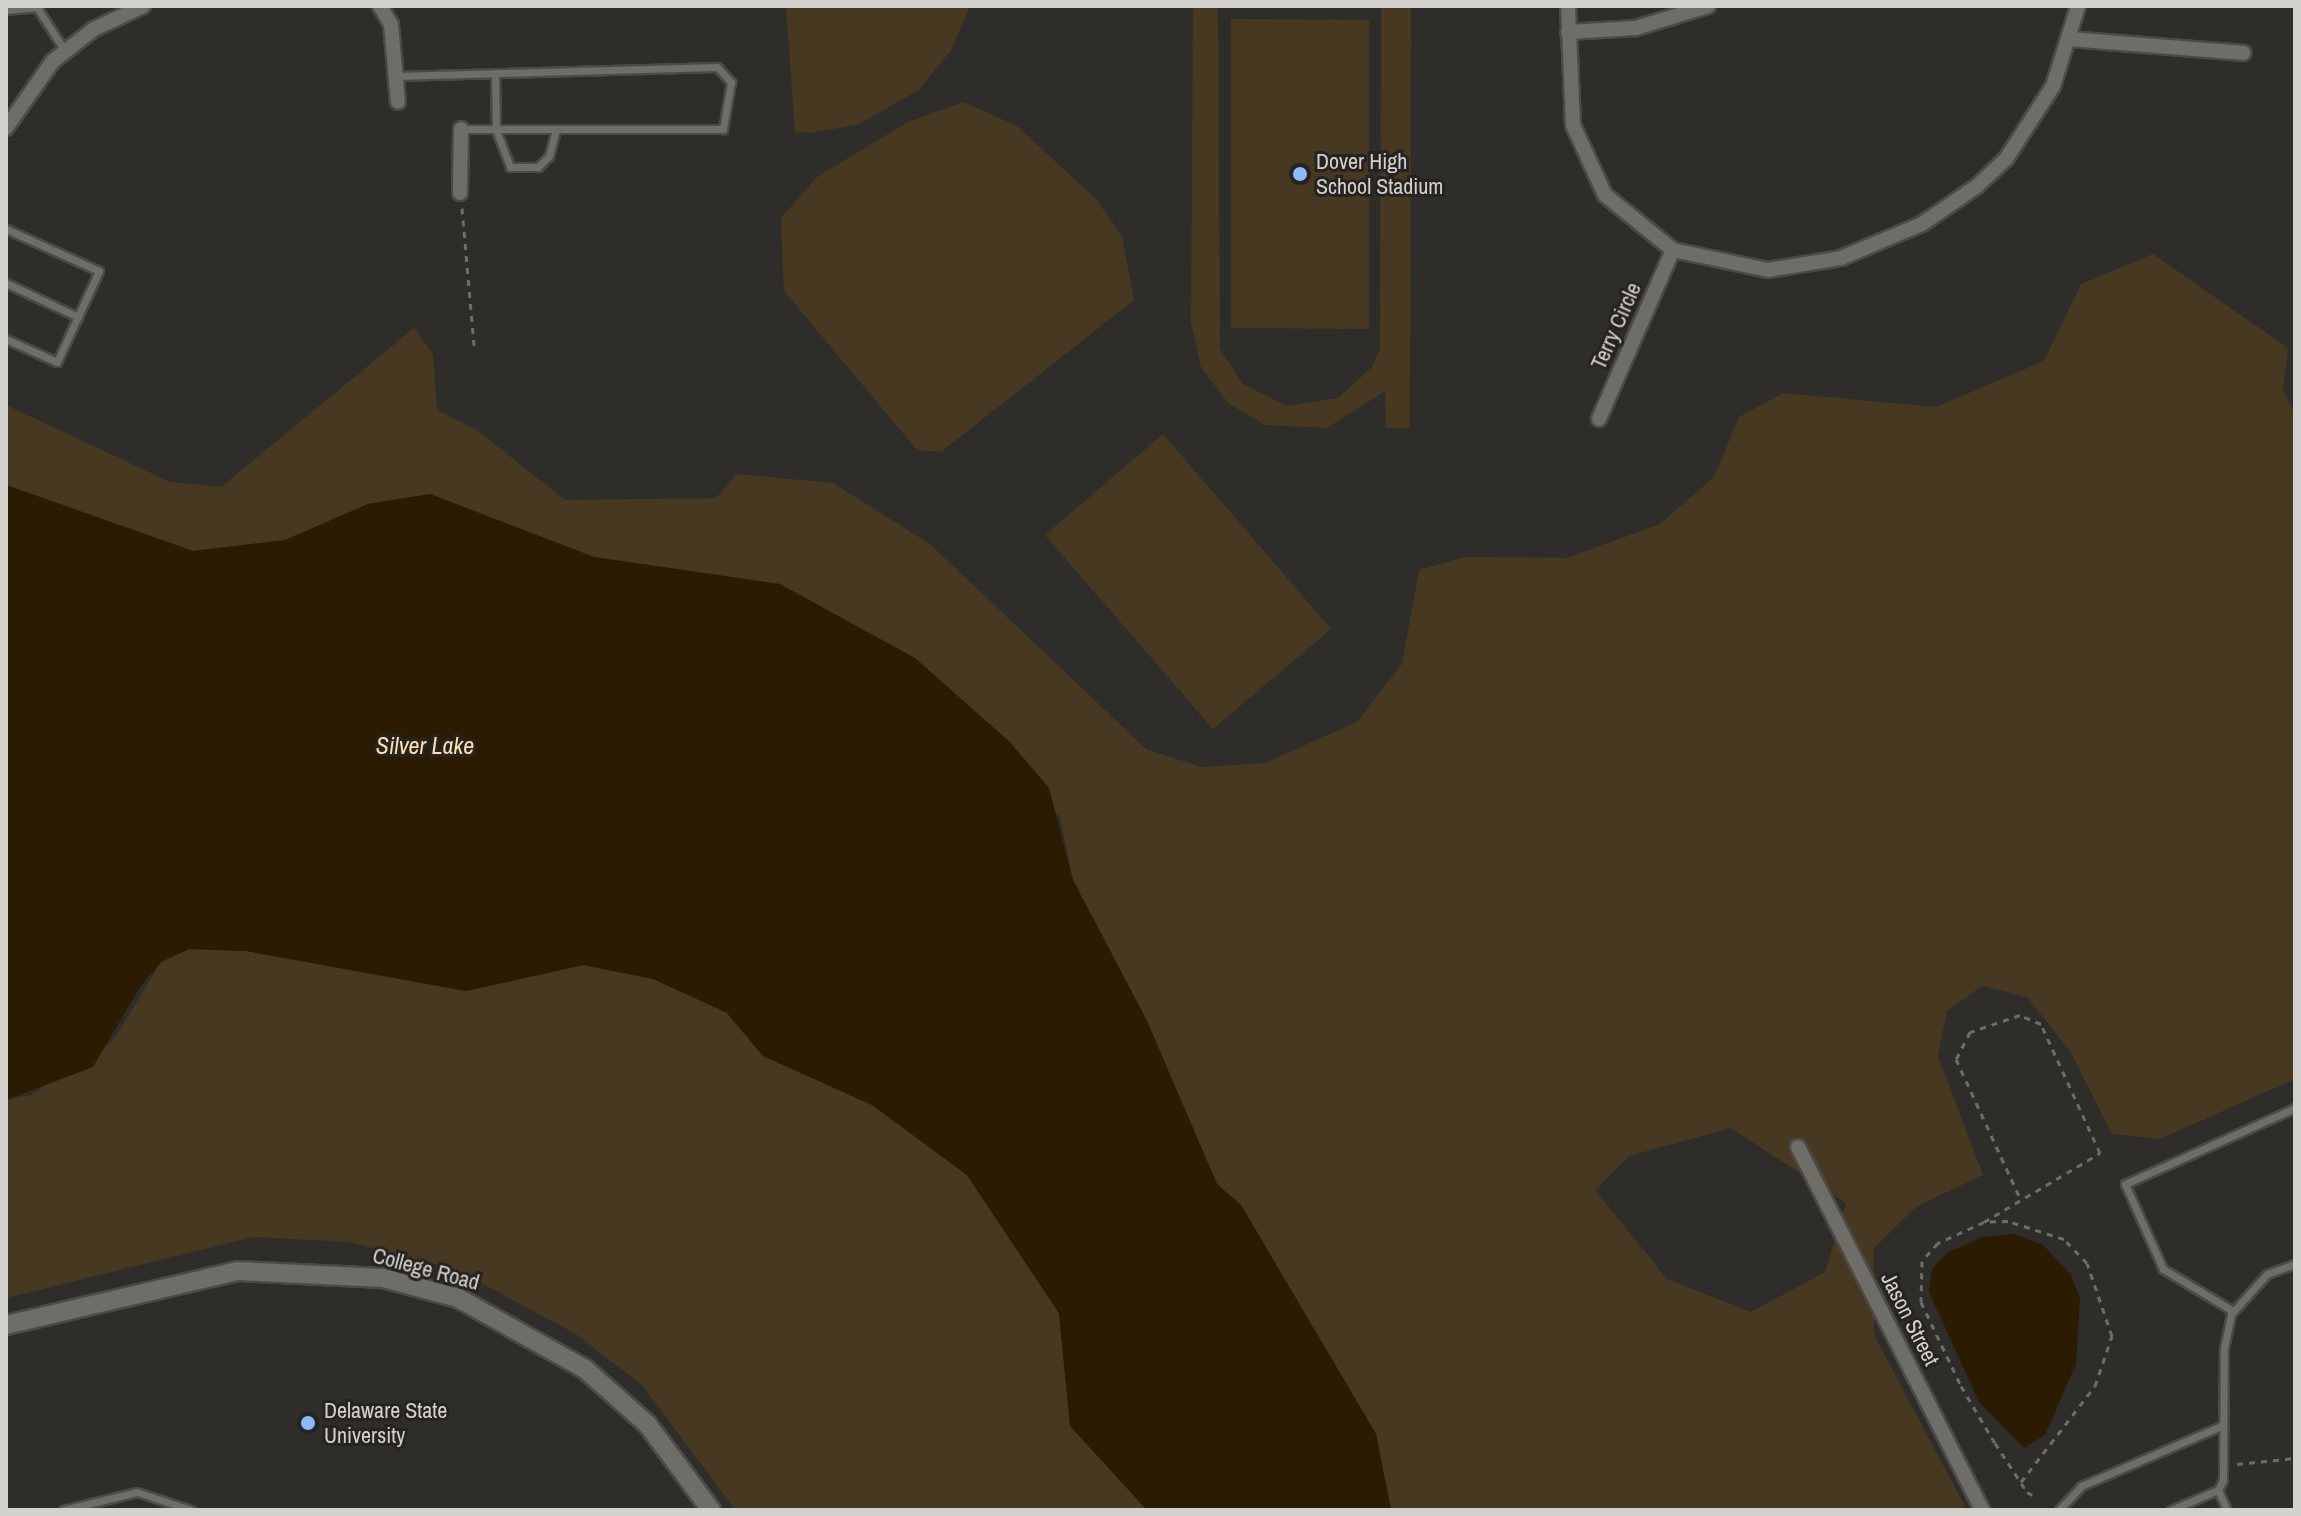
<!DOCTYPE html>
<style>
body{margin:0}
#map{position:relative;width:2301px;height:1516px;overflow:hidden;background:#2f2d29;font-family:"Archivo Narrow",sans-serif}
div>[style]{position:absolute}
.green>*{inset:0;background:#473921}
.water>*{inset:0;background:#2a1b01}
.path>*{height:3px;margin-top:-1.5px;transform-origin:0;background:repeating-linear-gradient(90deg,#6e6c69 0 6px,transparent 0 12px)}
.roads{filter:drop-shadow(2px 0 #4b4a47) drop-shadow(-2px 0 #4b4a47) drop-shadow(0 2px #4b4a47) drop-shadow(0 -2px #4b4a47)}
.service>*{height:7px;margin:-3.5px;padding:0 3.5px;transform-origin:3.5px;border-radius:3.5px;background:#6f6d68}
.minor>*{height:14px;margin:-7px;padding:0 7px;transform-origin:7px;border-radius:7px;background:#6f6d68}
.tertiary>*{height:18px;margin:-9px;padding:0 9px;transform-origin:9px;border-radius:9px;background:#6f6d68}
.dots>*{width:22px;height:22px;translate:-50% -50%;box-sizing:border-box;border:4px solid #262320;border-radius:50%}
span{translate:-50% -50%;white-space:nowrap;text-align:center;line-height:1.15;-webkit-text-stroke:6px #262320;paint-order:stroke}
.poi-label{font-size:22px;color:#d2d1ce}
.left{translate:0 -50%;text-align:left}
.street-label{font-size:22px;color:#d2d1ce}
.water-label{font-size:24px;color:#fedfae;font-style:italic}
.frame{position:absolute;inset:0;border:8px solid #d2d1ce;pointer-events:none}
</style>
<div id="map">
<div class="green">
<div style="clip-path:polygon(786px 6px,970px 6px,951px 50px,919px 90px,857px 125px,809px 133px,795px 132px)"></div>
<div style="clip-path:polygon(1193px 6px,1218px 6px,1220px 349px,1243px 384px,1287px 406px,1338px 398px,1372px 367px,1380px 349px,1381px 6px,1411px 6px,1410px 428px,1386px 428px,1385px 391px,1327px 428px,1265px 425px,1228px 403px,1201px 367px,1191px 323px)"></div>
<div style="clip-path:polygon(1231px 19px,1369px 20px,1369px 329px,1231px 328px)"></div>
<div style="clip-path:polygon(963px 102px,1017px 126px,1096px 199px,1122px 236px,1134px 300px,941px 452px,917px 450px,784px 291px,781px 218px,817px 177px,908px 122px)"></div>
<div style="clip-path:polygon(evenodd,2153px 254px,2288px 348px,2283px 390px,2295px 415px,2295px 1079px,2160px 1139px,2112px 1134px,2070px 1051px,2027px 997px,1982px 986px,1947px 1011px,1938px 1056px,1983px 1175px,1917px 1206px,1874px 1248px,1874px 1335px,1967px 1510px,1391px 1510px,1376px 1434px,1241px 1205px,1217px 1184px,1147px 1021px,1073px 880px,1060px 817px,780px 584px,594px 557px,430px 494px,368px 504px,285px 540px,193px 551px,6px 485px,6px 405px,170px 482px,221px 487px,414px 328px,433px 354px,437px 410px,477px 430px,565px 500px,716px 498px,737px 474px,833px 483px,930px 544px,1146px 749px,1201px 767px,1265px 763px,1357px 722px,1402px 664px,1419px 570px,1466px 557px,1567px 558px,1660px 524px,1714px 477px,1739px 417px,1783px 393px,1936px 407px,2044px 361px,2081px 284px,2153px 254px,1731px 1128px,1846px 1203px,1825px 1272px,1751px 1312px,1667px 1279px,1595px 1190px,1629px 1156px,1731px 1128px)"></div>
<div style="clip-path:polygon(1163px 434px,1331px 629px,1213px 729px,1045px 535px)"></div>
<div style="clip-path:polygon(189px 949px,246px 951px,466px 991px,583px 965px,653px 979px,703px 999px,727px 1013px,763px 1056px,872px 1105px,967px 1175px,1059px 1313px,1070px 1426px,1147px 1510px,735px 1510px,643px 1386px,576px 1334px,457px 1270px,349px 1242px,253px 1237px,6px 1298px,6px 1100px,31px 1095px,113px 1041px,161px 962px)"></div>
</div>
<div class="water">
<div style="clip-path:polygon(6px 485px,193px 551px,285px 540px,368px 504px,430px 494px,594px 557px,780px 584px,915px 658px,1010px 742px,1049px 788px,1073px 880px,1147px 1021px,1217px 1184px,1241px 1205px,1376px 1434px,1391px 1510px,1147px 1510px,1070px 1426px,1059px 1313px,967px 1175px,872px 1105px,763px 1056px,727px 1013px,653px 979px,583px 965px,466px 991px,246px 951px,189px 949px,161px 962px,140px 987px,93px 1067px,6px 1100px)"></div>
<div style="clip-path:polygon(2015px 1234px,2043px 1245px,2071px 1275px,2080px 1299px,2076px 1364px,2045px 1435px,2024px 1448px,1979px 1402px,1929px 1292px,1932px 1269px,1947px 1253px,1982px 1237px)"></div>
</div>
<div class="path">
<div style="left:462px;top:208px;width:138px;rotate:85deg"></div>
<div style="left:1984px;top:1222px;width:135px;rotate:-30.7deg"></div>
<div style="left:2100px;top:1153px;width:142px;rotate:-114.6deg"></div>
<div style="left:2041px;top:1024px;width:23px;rotate:-157deg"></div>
<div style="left:2020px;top:1015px;width:53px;rotate:161.2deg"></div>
<div style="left:1970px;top:1032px;width:30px;rotate:117deg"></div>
<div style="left:1956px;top:1059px;width:153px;rotate:65.3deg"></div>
<div style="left:2237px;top:1464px;width:58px;rotate:-5.9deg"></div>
<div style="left:2021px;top:1482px;width:121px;rotate:-52.4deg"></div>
<div style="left:2095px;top:1386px;width:53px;rotate:-71.2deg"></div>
<div style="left:2112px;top:1336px;width:77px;rotate:-108.9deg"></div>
<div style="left:2087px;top:1263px;width:33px;rotate:-134deg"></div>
<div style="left:2064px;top:1239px;width:59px;rotate:-162.2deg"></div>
<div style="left:2008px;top:1221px;width:24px;rotate:178deg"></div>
<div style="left:1984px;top:1222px;width:51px;rotate:155.5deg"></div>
<div style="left:1938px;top:1243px;width:24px;rotate:132deg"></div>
<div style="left:1922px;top:1261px;width:41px;rotate:91.4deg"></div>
<div style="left:1921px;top:1302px;width:93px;rotate:64.5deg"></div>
<div style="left:1961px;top:1386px;width:66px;rotate:59.2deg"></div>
<div style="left:1995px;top:1443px;width:59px;rotate:56.9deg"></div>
<div style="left:2027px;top:1492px;width:8px;rotate:30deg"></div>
</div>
<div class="roads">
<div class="service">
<div style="left:36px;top:6px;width:54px;rotate:57.2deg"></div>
<div style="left:6px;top:10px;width:33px;rotate:-5deg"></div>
<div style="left:495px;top:73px;width:57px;rotate:89deg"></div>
<div style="left:496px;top:130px;width:40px;rotate:69deg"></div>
<div style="left:510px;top:167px;width:28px"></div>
<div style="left:538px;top:167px;width:16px;rotate:-45deg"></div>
<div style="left:549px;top:156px;width:28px;rotate:-75deg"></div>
<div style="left:396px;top:76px;width:321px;rotate:-1.6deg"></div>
<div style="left:717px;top:67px;width:21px;rotate:47deg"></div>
<div style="left:731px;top:82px;width:48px;rotate:99.7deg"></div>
<div style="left:723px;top:129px;width:261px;rotate:180deg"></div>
<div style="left:6px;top:229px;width:102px;rotate:24.3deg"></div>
<div style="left:99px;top:271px;width:100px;rotate:114.8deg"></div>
<div style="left:57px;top:362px;width:56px;rotate:-155.7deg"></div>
<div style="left:6px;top:283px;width:80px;rotate:25.3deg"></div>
<div style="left:2233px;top:1311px;width:82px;rotate:-149deg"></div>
<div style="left:2163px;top:1269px;width:93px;rotate:-114.1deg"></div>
<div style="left:2125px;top:1184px;width:186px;rotate:-24.1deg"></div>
<div style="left:2218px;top:1490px;width:22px;rotate:66deg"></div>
<div style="left:63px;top:1510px;width:76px;rotate:-13.7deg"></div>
<div style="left:137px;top:1492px;width:57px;rotate:18.4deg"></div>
<div style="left:2059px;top:1510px;width:33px;rotate:-47deg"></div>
<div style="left:2081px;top:1486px;width:155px;rotate:-23.2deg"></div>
<div style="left:2171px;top:1510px;width:51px;rotate:-23.1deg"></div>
<div style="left:2218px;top:1490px;width:11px;rotate:-63deg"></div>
<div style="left:2223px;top:1480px;width:132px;rotate:-89.6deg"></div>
<div style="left:2224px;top:1348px;width:35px;rotate:-78deg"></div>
<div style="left:2231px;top:1314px;width:54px;rotate:-48deg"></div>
<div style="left:2267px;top:1274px;width:30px;rotate:-20deg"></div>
</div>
<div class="minor">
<div style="left:380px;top:6px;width:21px;rotate:59deg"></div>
<div style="left:391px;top:24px;width:78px;rotate:84.9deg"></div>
<div style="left:1568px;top:6px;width:119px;rotate:87.6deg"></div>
<div style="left:1573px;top:125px;width:77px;rotate:65.4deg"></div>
<div style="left:1605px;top:195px;width:87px;rotate:39deg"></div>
<div style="left:1673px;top:250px;width:97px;rotate:11.9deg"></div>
<div style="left:1768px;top:270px;width:74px;rotate:-9.3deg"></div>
<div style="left:1841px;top:258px;width:88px;rotate:-22.8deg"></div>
<div style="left:1922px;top:224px;width:67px;rotate:-34.6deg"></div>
<div style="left:1977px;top:186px;width:40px;rotate:-43deg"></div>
<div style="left:2006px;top:159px;width:87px;rotate:-57.2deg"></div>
<div style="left:2053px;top:86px;width:84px;rotate:-72.6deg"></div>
<div style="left:1568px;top:32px;width:68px;rotate:-3.4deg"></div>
<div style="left:1636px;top:28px;width:75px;rotate:-17deg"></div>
<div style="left:2070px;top:39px;width:174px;rotate:4.6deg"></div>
<div style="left:6px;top:128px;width:82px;rotate:-55deg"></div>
<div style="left:53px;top:61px;width:52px;rotate:-38deg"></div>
<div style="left:94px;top:29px;width:54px;rotate:-25.1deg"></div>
<div style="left:460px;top:193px;width:64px;rotate:-89.1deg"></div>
<div style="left:1599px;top:419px;width:184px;rotate:-66.4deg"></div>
<div style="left:1798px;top:1147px;width:407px;rotate:63.1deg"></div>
</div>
<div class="tertiary">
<div style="left:6px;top:1325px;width:238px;rotate:-13.1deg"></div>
<div style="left:238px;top:1271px;width:145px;rotate:2.8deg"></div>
<div style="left:383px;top:1278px;width:78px;rotate:14.9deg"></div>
<div style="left:458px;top:1298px;width:145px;rotate:29.2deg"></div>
<div style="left:585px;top:1369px;width:84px;rotate:41.6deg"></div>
<div style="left:648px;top:1425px;width:106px;rotate:53.5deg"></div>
</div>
</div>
<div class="dots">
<div style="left:1300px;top:174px;background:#8eb9fc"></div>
<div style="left:308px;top:1423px;background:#8eb9fc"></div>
</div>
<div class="poi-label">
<span class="left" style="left:1316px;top:174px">Dover High<br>School Stadium</span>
<span class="left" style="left:324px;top:1423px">Delaware State<br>University</span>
</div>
<div class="street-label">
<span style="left:1616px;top:326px;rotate:-66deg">Terry Circle</span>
<span style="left:426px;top:1269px;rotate:15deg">College Road</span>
<span style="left:1910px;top:1319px;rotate:63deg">Jason Street</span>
</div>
<div class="water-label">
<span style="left:425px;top:746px">Silver Lake</span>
</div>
<div class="frame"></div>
</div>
